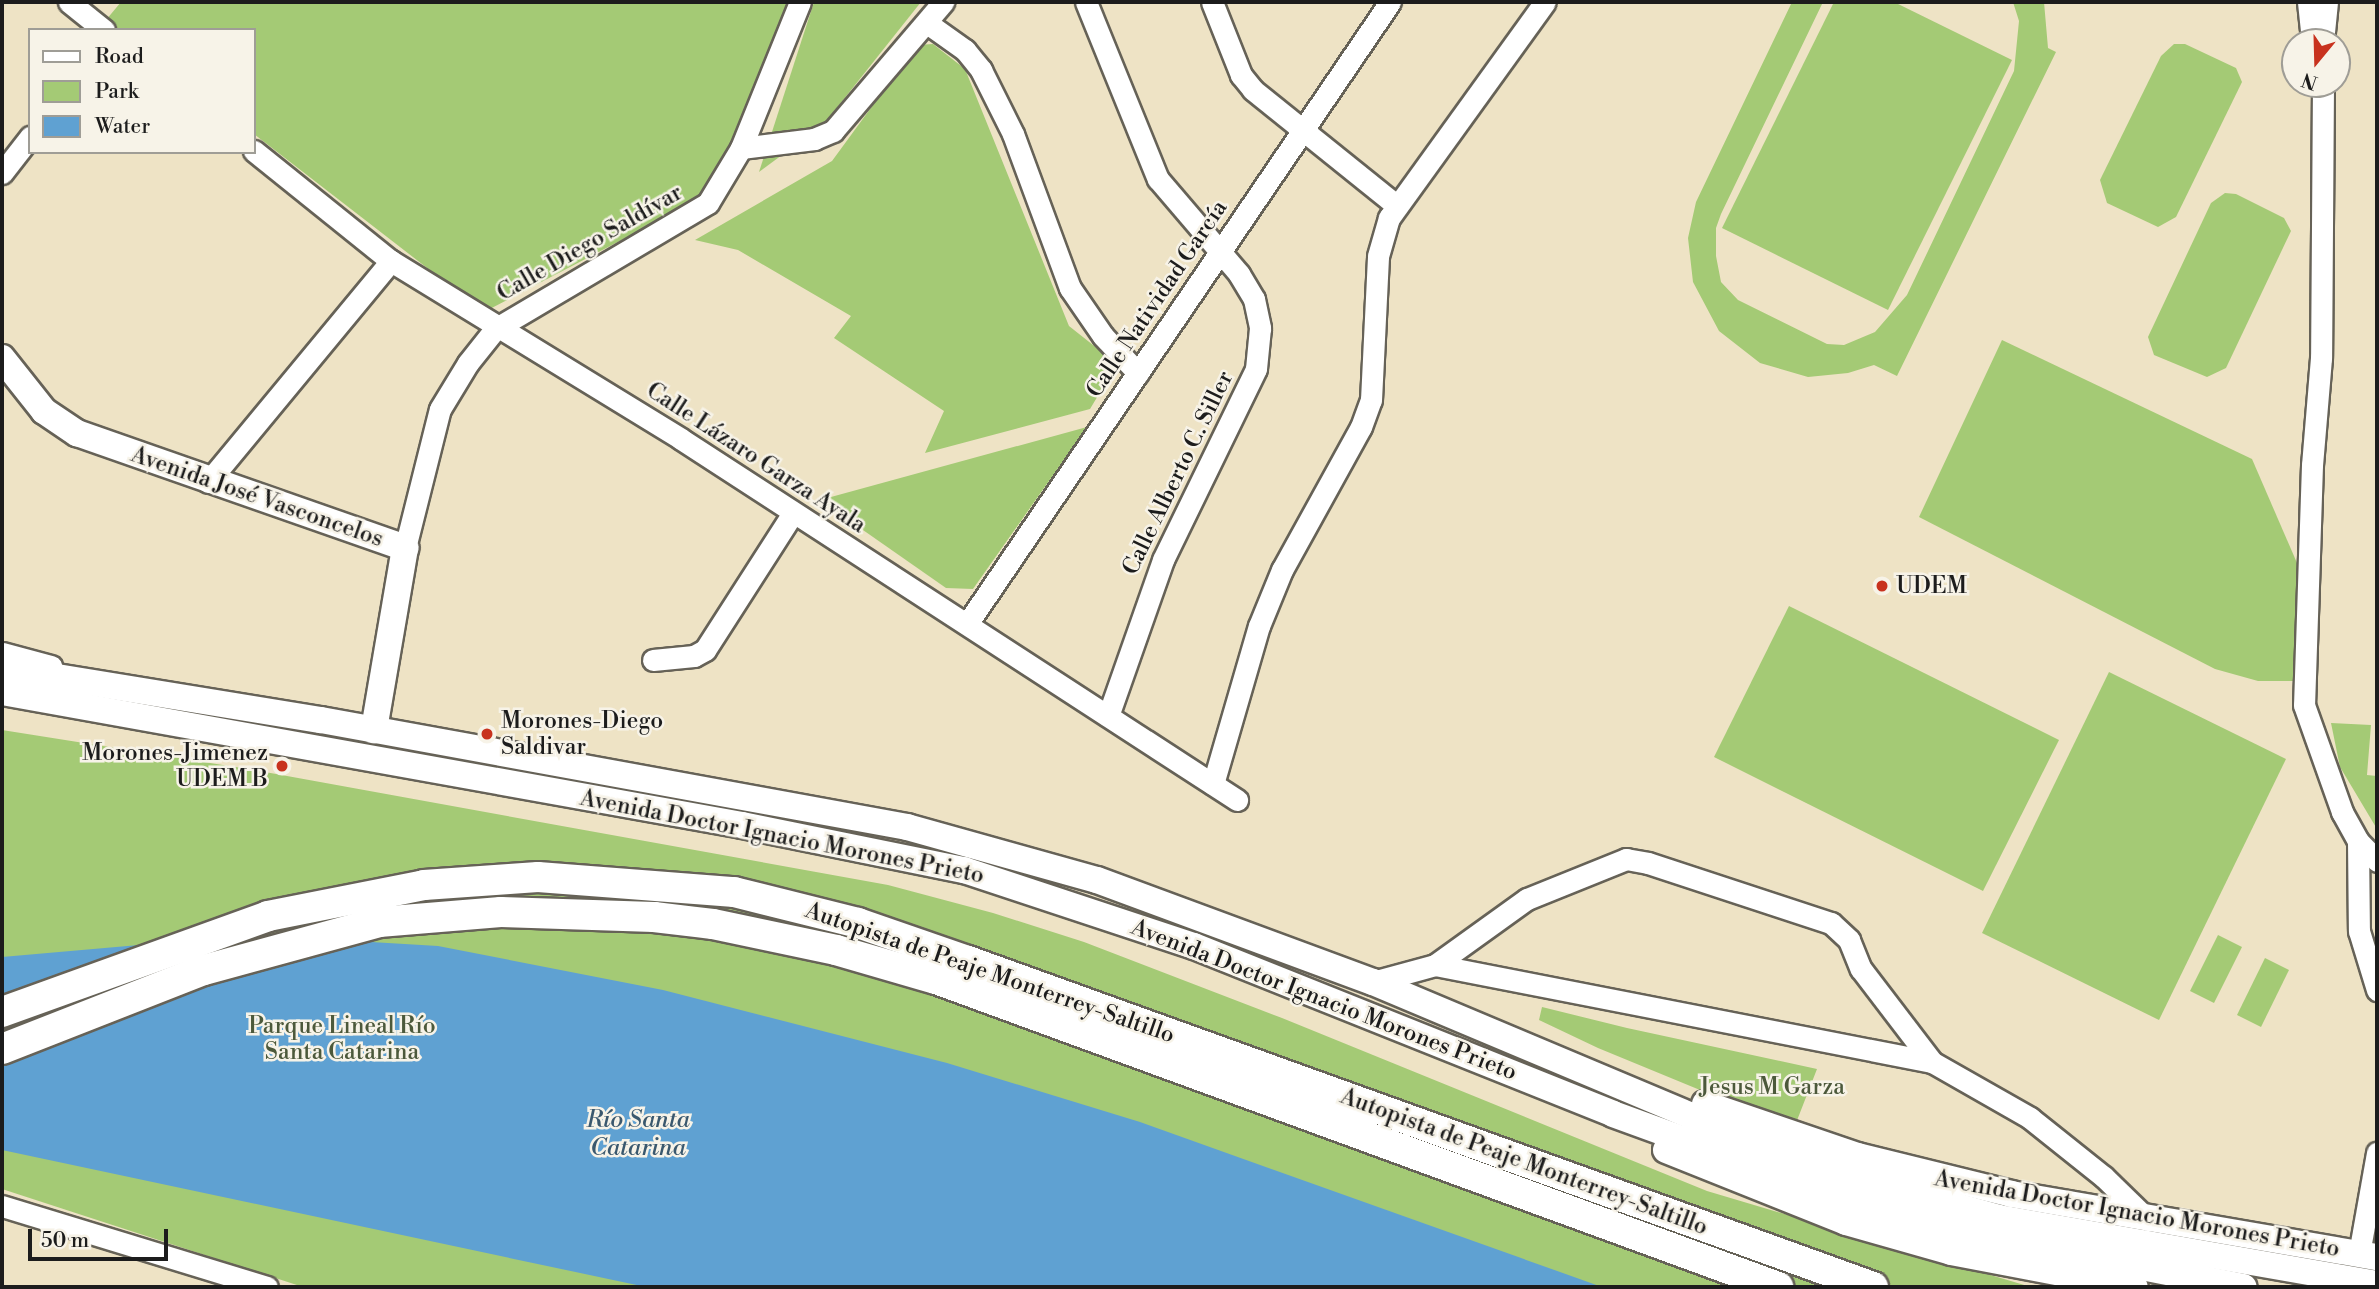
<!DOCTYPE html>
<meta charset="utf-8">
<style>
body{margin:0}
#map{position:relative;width:2379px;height:1289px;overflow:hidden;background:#eee3c5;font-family:"Libre Bodoni",serif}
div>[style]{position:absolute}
.green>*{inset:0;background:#a4ca75}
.water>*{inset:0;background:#5fa1d2}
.roads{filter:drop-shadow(2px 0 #666257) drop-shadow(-2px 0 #666257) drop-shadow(0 2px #666257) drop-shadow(0 -2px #666257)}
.minor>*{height:21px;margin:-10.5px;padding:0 10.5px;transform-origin:10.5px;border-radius:10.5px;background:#fff}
.major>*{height:26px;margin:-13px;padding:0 13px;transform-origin:13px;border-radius:13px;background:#fff}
.highway>*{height:30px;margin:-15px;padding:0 15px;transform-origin:15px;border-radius:15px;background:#fff}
.dots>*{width:19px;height:19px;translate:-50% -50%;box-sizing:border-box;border:4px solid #f7f3e8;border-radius:50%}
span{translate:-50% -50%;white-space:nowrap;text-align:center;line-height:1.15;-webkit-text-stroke:5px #f7f3e8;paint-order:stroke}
.street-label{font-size:23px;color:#1c1c1c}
.poi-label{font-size:23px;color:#1c1c1c}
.left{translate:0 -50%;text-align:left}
.right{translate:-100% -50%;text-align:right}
.park-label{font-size:23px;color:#4c593b}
.water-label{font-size:24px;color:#3a586e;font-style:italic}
.frame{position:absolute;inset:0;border:4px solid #1c1c1c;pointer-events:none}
.legend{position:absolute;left:28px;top:28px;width:228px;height:126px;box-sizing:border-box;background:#f7f3e8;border:2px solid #9f9d96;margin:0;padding:9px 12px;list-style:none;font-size:21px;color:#1c1c1c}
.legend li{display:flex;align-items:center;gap:14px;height:35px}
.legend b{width:35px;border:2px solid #9f9d96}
.north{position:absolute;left:2281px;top:28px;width:70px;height:70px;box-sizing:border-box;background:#f7f3e8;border:2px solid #9f9d96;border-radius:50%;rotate:199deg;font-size:19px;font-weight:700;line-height:28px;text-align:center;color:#1c1c1c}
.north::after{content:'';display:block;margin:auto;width:24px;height:32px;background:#c8321e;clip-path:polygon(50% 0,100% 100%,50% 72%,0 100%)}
.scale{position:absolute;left:28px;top:1229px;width:140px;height:32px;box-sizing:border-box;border:4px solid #1c1c1c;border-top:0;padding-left:9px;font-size:21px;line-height:24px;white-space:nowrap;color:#1c1c1c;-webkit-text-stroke:5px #f7f3e8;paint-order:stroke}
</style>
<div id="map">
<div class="green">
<div style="clip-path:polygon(121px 2px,788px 2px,719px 189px,484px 312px,254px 134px,254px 30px,119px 30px,106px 20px)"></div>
<div style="clip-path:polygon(814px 2px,921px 2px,824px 124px,759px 172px)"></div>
<div style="clip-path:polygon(1792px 2px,1823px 2px,1721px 214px,1716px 228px,1716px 256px,1721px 282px,1738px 300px,1827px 344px,1844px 345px,1875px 332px,1907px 295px,2014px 71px,2019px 21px,2013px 2px,2044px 2px,2048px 48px,2056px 52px,1897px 376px,1874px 365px,1848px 373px,1808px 377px,1760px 363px,1719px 331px,1693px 282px,1688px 238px,1696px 202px)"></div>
<div style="clip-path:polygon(1834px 2px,1894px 2px,2012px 60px,1888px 310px,1722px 228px)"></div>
<div style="clip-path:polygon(933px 44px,965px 69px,1069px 326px,1117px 364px,1090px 409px,925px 453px,944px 411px,834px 338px,851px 316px,738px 250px,695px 240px,832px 161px,917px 45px)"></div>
<div style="clip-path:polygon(2174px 44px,2185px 44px,2236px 68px,2242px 82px,2176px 217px,2158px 227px,2107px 203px,2100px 180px,2161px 56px)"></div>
<div style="clip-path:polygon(2225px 193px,2236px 194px,2284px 218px,2291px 231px,2226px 368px,2207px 377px,2154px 355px,2148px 337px,2211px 203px)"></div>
<div style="clip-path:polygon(2002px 340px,2252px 459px,2297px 563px,2294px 681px,2258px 681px,2215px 669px,1919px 517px)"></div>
<div style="clip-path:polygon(1087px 427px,973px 589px,946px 588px,820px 500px)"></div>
<div style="clip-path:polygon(1789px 606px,2059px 740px,1983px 891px,1714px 757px)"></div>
<div style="clip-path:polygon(2109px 672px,2286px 759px,2159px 1020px,1982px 933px)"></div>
<div style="clip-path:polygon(2331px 723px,2371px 725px,2367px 775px,2377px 776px,2377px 829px,2340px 767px)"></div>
<div style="clip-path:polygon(2px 730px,248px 769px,888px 885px,993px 913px,1084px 942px,1282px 1018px,1707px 1191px,2031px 1287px,303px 1287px,2px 1189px)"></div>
<div style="clip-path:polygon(2218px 935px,2242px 947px,2214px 1003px,2190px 991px)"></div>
<div style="clip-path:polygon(2265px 958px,2289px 970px,2261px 1027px,2237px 1015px)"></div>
<div style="clip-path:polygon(1542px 1007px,1627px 1028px,1817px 1069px,1796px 1123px,1751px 1111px,1598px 1048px,1539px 1020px)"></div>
</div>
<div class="water">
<div style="clip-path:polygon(253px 935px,438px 946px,663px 990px,947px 1063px,1140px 1122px,1602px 1287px,646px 1287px,2px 1150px,2px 957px)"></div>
</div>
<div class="roads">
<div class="minor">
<div style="left:69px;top:2px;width:45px;rotate:38.7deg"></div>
<div style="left:1086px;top:2px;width:191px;rotate:67.9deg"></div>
<div style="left:1158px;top:179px;width:125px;rotate:49.5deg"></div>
<div style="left:1239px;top:274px;width:29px;rotate:59deg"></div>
<div style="left:1254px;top:299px;width:30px;rotate:78deg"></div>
<div style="left:1260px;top:328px;width:41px;rotate:95.6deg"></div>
<div style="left:1256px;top:369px;width:212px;rotate:116deg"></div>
<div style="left:1163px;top:560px;width:165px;rotate:109.4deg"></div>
<div style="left:1212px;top:2px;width:79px;rotate:68.3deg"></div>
<div style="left:1241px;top:75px;width:19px;rotate:51deg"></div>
<div style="left:1253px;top:90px;width:184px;rotate:38.8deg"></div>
<div style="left:2308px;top:2px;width:28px;rotate:84deg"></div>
<div style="left:2311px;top:30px;width:16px;rotate:43deg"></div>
<div style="left:927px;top:23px;width:47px;rotate:35.4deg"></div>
<div style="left:965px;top:50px;width:26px;rotate:51deg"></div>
<div style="left:981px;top:70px;width:72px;rotate:63.4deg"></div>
<div style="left:1013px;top:134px;width:164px;rotate:69.7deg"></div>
<div style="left:1070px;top:288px;width:58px;rotate:55.5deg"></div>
<div style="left:1103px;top:336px;width:51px;rotate:46.6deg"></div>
<div style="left:2323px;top:42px;width:40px;rotate:-84.3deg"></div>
<div style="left:2323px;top:84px;width:274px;rotate:90.4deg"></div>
<div style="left:2321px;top:358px;width:107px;rotate:94.8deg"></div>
<div style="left:2312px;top:465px;width:240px;rotate:91.9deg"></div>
<div style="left:2304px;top:705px;width:114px;rotate:70.4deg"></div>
<div style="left:2342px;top:812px;width:33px;rotate:61deg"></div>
<div style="left:2358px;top:841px;width:28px;rotate:46deg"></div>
<div style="left:741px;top:148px;width:74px;rotate:-7deg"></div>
<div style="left:814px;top:139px;width:21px;rotate:-23deg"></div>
<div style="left:833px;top:131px;width:170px;rotate:-49.5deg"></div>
<div style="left:254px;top:151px;width:176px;rotate:38.8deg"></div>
<div style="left:391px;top:261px;width:340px;rotate:31.5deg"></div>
<div style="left:681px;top:439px;width:663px;rotate:32.99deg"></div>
<div style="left:2px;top:173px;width:46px;rotate:-52.1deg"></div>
<div style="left:208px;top:482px;width:287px;rotate:-50.4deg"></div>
<div style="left:405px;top:548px;width:143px;rotate:-75.9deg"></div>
<div style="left:440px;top:409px;width:54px;rotate:-58.7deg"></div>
<div style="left:468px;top:363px;width:43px;rotate:-51.5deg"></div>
<div style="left:495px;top:329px;width:247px;rotate:-30.6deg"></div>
<div style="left:708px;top:203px;width:64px;rotate:-59deg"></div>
<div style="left:741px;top:148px;width:157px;rotate:-68deg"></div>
<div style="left:967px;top:624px;width:752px;rotate:-55.78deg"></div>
<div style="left:2px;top:653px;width:51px;rotate:14.9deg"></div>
<div style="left:653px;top:660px;width:41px;rotate:-5.6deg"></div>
<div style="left:694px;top:656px;width:13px;rotate:-29deg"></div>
<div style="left:705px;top:650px;width:163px;rotate:-57.3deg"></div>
<div style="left:1213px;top:784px;width:165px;rotate:-73.8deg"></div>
<div style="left:1259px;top:626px;width:61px;rotate:-67.7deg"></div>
<div style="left:1282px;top:570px;width:163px;rotate:-61.1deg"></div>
<div style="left:1361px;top:427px;width:29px;rotate:-70deg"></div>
<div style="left:1371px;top:400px;width:144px;rotate:-87.2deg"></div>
<div style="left:1378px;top:256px;width:40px;rotate:-74deg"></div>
<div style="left:1389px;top:218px;width:266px;rotate:-54.2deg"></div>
<div style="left:2358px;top:841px;width:90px;rotate:89.4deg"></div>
<div style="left:2359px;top:931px;width:62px;rotate:73deg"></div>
<div style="left:1435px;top:965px;width:506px;rotate:11.04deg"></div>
<div style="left:1373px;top:982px;width:64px;rotate:-15.3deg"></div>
<div style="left:1435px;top:965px;width:113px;rotate:-35.7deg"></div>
<div style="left:1527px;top:899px;width:107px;rotate:-22deg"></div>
<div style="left:1626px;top:859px;width:22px;rotate:10deg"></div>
<div style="left:1648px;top:863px;width:193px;rotate:18.2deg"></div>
<div style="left:1831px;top:923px;width:25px;rotate:43deg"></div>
<div style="left:1849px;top:940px;width:31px;rotate:68deg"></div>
<div style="left:1861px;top:969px;width:117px;rotate:52.6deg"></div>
<div style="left:1932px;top:1062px;width:113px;rotate:29.7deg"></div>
<div style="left:2030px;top:1118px;width:95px;rotate:38.6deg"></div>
<div style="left:2104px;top:1177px;width:62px;rotate:44.3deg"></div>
<div style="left:2px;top:1206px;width:277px;rotate:17deg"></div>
<div style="left:2359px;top:1254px;width:103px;rotate:-79.9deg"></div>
</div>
<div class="major">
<div style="left:2px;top:358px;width:68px;rotate:51.6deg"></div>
<div style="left:44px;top:411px;width:40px;rotate:34deg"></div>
<div style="left:77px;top:433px;width:348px;rotate:19.3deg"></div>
<div style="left:405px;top:548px;width:185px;rotate:99.7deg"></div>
<div style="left:2px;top:668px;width:323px;rotate:9.3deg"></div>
<div style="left:321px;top:720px;width:596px;rotate:10.35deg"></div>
<div style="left:907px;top:827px;width:197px;rotate:15.6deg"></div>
<div style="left:1097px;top:880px;width:294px;rotate:20.3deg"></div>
<div style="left:1373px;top:982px;width:412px;rotate:22.8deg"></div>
<div style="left:1753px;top:1142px;width:107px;rotate:19.6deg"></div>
<div style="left:1854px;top:1178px;width:150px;rotate:15.4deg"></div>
<div style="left:1999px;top:1218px;width:384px;rotate:9.9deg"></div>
<div style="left:2px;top:692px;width:752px;rotate:10.19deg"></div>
<div style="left:742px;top:825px;width:227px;rotate:11.5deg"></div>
<div style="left:964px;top:870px;width:242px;rotate:18.3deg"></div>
<div style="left:1194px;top:946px;width:451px;rotate:21.8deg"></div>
<div style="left:1613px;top:1114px;width:251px;rotate:20deg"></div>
<div style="left:1849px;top:1200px;width:113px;rotate:15.9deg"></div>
<div style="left:1958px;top:1231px;width:291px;rotate:11.1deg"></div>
<div style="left:1705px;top:1104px;width:162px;rotate:18.8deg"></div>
<div style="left:1858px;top:1156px;width:158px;rotate:13.9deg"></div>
<div style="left:2011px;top:1194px;width:371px;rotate:9.8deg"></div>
<div style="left:1666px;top:1150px;width:194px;rotate:21.8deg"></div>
<div style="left:1846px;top:1222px;width:109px;rotate:15.9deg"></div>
<div style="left:1951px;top:1252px;width:187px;rotate:10.8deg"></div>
</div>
<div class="highway">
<div style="left:2px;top:1012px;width:283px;rotate:-19.8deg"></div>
<div style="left:268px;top:916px;width:159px;rotate:-11.2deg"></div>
<div style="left:424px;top:885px;width:114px;rotate:-4deg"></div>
<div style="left:538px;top:877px;width:197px;rotate:4.4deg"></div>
<div style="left:734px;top:892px;width:128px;rotate:14deg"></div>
<div style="left:858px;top:923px;width:116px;rotate:19.1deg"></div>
<div style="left:968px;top:961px;width:962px;rotate:19.81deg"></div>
<div style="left:2px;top:1049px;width:217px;rotate:-21.4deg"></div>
<div style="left:204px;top:970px;width:181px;rotate:-15.3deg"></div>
<div style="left:379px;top:922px;width:122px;rotate:-4.7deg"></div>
<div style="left:501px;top:912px;width:153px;rotate:1.9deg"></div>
<div style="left:654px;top:917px;width:59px;rotate:6.8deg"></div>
<div style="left:713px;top:924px;width:126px;rotate:11.9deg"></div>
<div style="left:836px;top:950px;width:104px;rotate:16.2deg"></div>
<div style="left:936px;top:979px;width:897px;rotate:20.09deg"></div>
</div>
</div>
<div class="dots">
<div style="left:1882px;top:586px;background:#c8321e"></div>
<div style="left:487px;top:734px;background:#c8321e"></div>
<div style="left:282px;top:766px;background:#c8321e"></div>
</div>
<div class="street-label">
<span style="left:590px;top:243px;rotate:-30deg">Calle Diego Saldívar</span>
<span style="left:1157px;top:299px;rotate:-56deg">Calle Natividad García</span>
<span style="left:756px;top:458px;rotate:33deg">Calle Lázaro Garza Ayala</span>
<span style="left:1178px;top:473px;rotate:-64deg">Calle Alberto C. Siller</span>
<span style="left:257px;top:497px;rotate:19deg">Avenida José Vasconcelos</span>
<span style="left:782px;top:837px;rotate:11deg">Avenida Doctor Ignacio Morones Prieto</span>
<span style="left:990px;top:973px;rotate:19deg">Autopista de Peaje Monterrey-Saltillo</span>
<span style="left:1324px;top:1000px;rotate:21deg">Avenida Doctor Ignacio Morones Prieto</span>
<span style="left:1524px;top:1162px;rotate:20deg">Autopista de Peaje Monterrey-Saltillo</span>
<span style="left:2137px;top:1214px;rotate:10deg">Avenida Doctor Ignacio Morones Prieto</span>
</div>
<div class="poi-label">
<span class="left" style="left:1896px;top:586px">UDEM</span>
<span class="left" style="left:501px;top:734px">Morones-Diego<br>Saldivar</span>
<span class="right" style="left:268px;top:766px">Morones-Jimenez<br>UDEM B</span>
</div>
<div class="park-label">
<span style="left:342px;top:1039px">Parque Lineal Río<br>Santa Catarina</span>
<span style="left:1772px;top:1087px">Jesus M Garza</span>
</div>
<div class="water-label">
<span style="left:638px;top:1135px">Río Santa<br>Catarina</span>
</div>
<div class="frame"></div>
<ul class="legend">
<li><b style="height:9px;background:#fff"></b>Road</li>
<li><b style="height:19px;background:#a4ca75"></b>Park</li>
<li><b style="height:19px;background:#5fa1d2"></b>Water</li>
</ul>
<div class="north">N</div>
<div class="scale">50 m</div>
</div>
